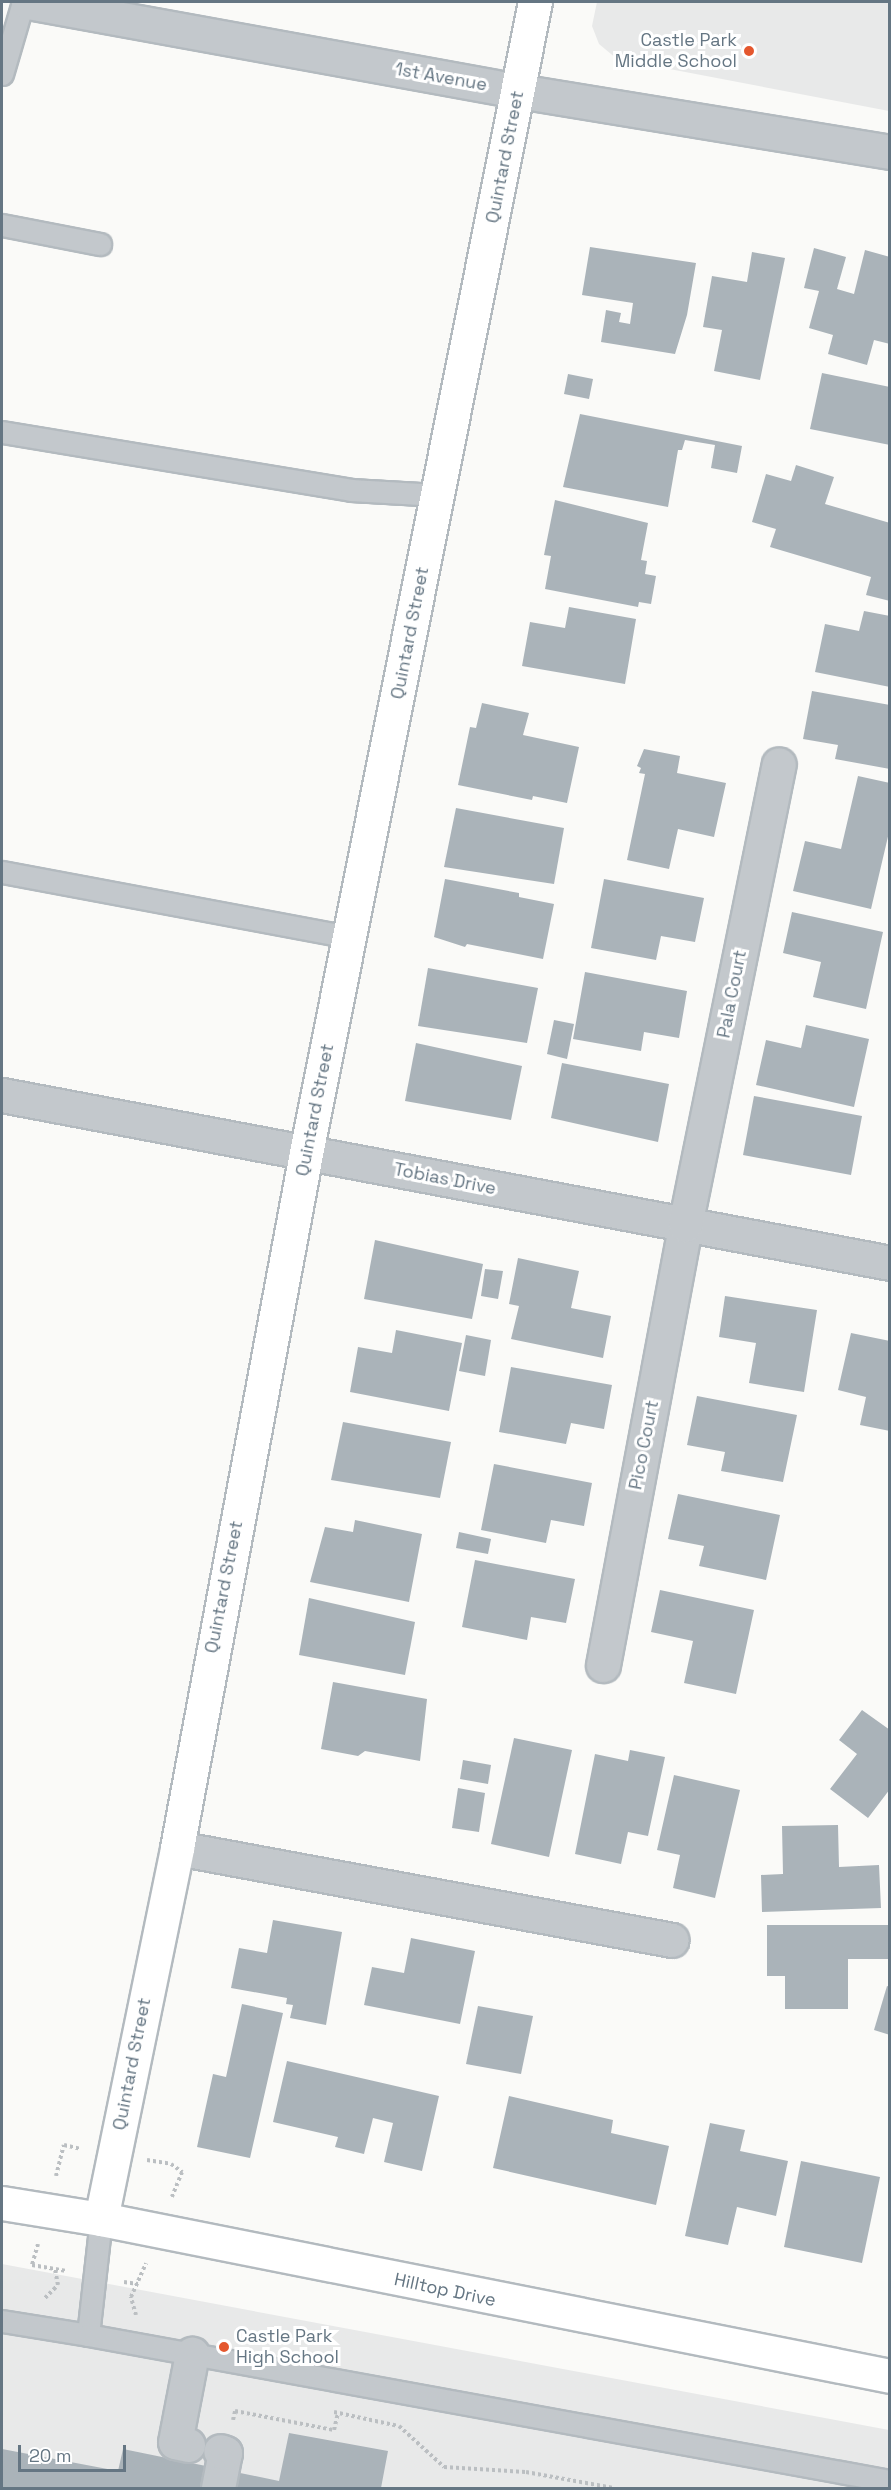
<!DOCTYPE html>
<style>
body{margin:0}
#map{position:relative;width:891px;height:2490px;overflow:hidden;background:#fafaf8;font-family:"Space Grotesk",sans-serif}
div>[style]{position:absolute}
.built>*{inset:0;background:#e8e9e9}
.building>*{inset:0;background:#aab3b9}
.path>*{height:4px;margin-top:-2px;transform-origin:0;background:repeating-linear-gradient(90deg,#bbbfc2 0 3px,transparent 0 6px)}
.roads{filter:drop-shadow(2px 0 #b3babf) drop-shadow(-2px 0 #b3babf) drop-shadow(0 2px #b3babf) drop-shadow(0 -2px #b3babf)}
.lane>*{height:21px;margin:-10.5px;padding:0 10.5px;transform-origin:10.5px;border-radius:10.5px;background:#c3c8cc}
.street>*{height:33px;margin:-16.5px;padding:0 16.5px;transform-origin:16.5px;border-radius:16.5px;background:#c3c8cc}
.secondary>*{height:33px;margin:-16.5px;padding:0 16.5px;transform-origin:16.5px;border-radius:16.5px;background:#fff}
.dots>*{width:16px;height:16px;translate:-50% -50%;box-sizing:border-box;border:3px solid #fff;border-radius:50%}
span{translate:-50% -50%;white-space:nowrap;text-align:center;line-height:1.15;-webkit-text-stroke:6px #fff;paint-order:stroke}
.poi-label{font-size:18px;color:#657683}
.right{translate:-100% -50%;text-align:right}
.left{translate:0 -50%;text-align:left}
.street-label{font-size:18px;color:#657683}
.frame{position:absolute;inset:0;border:3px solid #657683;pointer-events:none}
.scale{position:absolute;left:18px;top:2445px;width:108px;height:27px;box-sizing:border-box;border:3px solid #657683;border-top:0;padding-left:8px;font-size:18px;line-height:21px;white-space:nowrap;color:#657683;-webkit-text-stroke:4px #fff;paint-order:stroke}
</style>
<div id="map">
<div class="built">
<div style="clip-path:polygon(597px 2px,889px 2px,889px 111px,617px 59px,599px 44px,592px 26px)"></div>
<div style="clip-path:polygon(2px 2264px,889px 2430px,889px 2488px,2px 2488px)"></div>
</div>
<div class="building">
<div style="clip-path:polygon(590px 247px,696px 263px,687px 315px,675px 354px,601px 342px,606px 310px,621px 313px,619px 322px,630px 324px,633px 303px,582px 295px)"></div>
<div style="clip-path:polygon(814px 248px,846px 257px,837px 289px,854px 294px,865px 250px,890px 257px,890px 344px,874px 340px,867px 365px,828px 354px,833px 335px,809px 328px,819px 291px,804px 288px)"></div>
<div style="clip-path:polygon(752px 252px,785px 258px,760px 380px,714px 371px,722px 330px,703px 327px,712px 276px,747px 282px)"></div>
<div style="clip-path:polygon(822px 373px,890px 387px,890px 445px,810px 429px)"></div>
<div style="clip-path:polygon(568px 374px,593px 379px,589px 399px,564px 394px)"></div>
<div style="clip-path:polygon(580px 414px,742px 446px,737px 473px,711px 468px,715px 445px,685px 440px,682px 450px,678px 450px,668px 507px,563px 487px)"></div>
<div style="clip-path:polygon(796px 465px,834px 477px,825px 504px,890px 523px,890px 601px,866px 595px,871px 577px,770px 547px,776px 529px,752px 522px,766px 474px,791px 481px)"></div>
<div style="clip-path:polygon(555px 500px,648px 523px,641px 560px,647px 561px,645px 574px,656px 576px,651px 604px,639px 602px,638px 607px,545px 589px,551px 556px,544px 555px)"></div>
<div style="clip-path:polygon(569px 607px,636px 619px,625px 684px,522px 666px,530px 622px,565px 628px)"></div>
<div style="clip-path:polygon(864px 611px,890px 616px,890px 687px,815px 672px,825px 624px,859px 631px)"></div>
<div style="clip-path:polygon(812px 691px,890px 705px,890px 769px,835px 759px,838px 745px,803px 739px)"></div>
<div style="clip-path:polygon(482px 703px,529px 713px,523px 735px,579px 747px,567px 803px,533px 796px,532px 800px,458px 785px,470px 727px,476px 728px)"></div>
<div style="clip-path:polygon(644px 749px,680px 756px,677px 773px,726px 783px,714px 837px,678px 829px,669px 869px,627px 860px,645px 774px,639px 773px,641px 768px,637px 766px)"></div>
<div style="clip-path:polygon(858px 776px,890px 783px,890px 828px,871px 909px,793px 891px,805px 841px,841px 849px)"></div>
<div style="clip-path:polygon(456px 808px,564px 828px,554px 884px,444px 867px)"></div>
<div style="clip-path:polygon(445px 879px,519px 893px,519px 897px,554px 904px,543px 959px,467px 944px,465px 947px,434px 937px)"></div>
<div style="clip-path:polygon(604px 879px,704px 898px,695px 942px,661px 936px,656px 960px,591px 948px)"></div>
<div style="clip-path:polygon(792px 912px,883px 932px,866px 1009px,813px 997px,821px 962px,783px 953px)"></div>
<div style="clip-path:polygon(428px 968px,538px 988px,527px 1043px,418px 1026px)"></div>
<div style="clip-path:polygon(585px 972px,687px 991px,679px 1038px,644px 1032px,641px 1051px,573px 1039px)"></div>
<div style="clip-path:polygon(554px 1020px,574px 1024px,567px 1059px,547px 1054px)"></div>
<div style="clip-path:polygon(806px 1025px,869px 1039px,854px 1107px,756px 1085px,766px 1040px,801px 1048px)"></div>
<div style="clip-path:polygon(416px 1043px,522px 1066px,511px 1120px,405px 1101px)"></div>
<div style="clip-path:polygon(562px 1063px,669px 1084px,658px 1142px,551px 1118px)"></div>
<div style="clip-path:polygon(754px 1096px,862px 1116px,851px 1175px,743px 1155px)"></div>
<div style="clip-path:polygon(375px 1240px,483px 1264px,472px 1319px,364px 1299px)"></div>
<div style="clip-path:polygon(518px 1258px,579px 1271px,571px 1308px,611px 1316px,603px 1358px,511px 1339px,519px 1306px,509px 1304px)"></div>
<div style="clip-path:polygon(485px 1269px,503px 1271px,498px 1299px,481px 1296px)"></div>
<div style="clip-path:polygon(725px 1296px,817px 1310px,804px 1392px,749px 1383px,756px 1343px,719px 1337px)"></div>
<div style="clip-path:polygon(396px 1330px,462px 1343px,449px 1411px,350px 1392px,358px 1347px,392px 1353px)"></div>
<div style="clip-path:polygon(851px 1333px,890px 1341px,890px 1431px,860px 1425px,866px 1397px,838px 1390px)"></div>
<div style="clip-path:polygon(466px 1335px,491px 1340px,485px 1376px,459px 1371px)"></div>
<div style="clip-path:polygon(511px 1367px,612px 1385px,604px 1429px,571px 1423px,566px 1444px,499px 1432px)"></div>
<div style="clip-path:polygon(697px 1396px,797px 1415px,783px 1482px,721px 1471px,725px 1452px,687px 1445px)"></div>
<div style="clip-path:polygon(343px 1422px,451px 1442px,440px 1498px,331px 1480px)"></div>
<div style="clip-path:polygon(494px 1464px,592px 1483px,584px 1526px,551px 1520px,546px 1543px,481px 1530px)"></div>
<div style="clip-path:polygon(678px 1494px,780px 1515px,766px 1580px,699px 1566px,704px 1546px,668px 1539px)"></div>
<div style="clip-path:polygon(355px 1520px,422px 1534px,409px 1602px,310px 1582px,325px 1527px,353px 1532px)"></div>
<div style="clip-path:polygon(459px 1532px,491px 1539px,488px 1554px,456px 1548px)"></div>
<div style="clip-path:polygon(475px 1560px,575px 1579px,566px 1623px,531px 1617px,527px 1640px,462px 1627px)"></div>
<div style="clip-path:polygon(660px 1590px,754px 1610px,736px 1694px,684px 1683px,693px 1641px,651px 1632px)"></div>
<div style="clip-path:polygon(309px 1598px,415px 1622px,405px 1675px,299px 1655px)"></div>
<div style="clip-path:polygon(333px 1682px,427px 1699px,420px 1761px,365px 1751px,358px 1756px,321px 1749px)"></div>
<div style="clip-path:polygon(862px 1710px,890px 1730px,890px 1789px,868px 1818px,830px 1789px,857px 1754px,839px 1740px)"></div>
<div style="clip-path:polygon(514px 1738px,572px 1750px,549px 1857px,491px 1844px)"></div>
<div style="clip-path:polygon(630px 1750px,665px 1757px,648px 1836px,628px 1832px,621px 1864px,575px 1854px,595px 1754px,628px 1761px)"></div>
<div style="clip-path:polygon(463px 1760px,491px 1765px,488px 1784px,460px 1779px)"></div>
<div style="clip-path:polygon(674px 1775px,740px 1790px,715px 1898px,673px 1888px,680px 1855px,657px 1850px)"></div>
<div style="clip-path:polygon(458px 1788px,485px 1793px,479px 1832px,452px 1828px)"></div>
<div style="clip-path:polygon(838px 1825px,839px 1867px,879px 1865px,881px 1908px,762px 1912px,761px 1875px,783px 1874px,782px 1826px)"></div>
<div style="clip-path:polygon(273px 1920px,342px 1932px,326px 2025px,290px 2018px,293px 2005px,286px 2004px,287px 1998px,231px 1988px,239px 1948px,267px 1953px)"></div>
<div style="clip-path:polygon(767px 1925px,890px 1925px,890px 1959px,848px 1959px,848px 2009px,785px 2009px,785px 1976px,767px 1976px)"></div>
<div style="clip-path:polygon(411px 1938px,475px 1951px,460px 2024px,364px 2005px,372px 1967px,404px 1973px)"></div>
<div style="clip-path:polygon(887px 1986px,890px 1987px,890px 2035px,874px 2030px)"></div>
<div style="clip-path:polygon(242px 2004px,283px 2013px,250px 2158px,197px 2147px,213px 2074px,226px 2077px)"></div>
<div style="clip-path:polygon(478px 2006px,533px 2016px,521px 2074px,466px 2064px)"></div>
<div style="clip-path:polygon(287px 2061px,439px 2096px,422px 2171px,384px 2162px,393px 2123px,373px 2118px,364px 2154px,335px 2147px,338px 2137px,273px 2122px)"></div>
<div style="clip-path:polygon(509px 2096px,613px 2120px,611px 2133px,669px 2146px,656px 2205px,493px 2168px)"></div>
<div style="clip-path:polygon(710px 2123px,745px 2130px,740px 2151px,788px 2161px,776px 2216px,737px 2207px,728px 2245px,685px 2236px)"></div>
<div style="clip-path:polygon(801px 2161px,880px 2177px,862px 2263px,784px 2247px)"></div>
<div style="clip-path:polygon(289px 2433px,388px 2451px,381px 2488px,2px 2488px,2px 2449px,118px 2471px,123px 2449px,279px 2481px)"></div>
</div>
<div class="path">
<div style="left:147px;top:2160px;width:24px;rotate:9deg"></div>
<div style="left:171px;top:2164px;width:14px;rotate:36deg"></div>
<div style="left:182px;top:2172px;width:27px;rotate:112deg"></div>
<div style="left:56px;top:2176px;width:32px;rotate:-76deg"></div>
<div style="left:64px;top:2145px;width:17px;rotate:13deg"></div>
<div style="left:38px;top:2244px;width:22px;rotate:106deg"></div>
<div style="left:32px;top:2265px;width:35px;rotate:10deg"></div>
<div style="left:124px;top:2282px;width:14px;rotate:8deg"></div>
<div style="left:45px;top:2298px;width:18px;rotate:-45deg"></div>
<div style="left:58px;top:2285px;width:16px;rotate:-101deg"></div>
<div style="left:136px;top:2315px;width:19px;rotate:-106deg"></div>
<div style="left:131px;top:2297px;width:37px;rotate:-66deg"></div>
<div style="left:334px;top:2412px;width:66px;rotate:12.2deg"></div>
<div style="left:399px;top:2426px;width:61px;rotate:42.3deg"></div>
<div style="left:444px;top:2467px;width:82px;rotate:3.5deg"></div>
<div style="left:526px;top:2472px;width:89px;rotate:10.3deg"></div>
<div style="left:233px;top:2420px;width:9px;rotate:-77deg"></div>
<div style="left:235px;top:2411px;width:101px;rotate:10.9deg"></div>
<div style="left:334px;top:2430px;width:17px;rotate:-77deg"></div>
</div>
<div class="roads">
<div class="lane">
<div style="left:2px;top:74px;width:75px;rotate:-73.7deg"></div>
<div style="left:2px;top:225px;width:100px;rotate:11deg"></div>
<div style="left:2px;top:432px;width:354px;rotate:9.4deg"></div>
<div style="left:351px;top:490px;width:87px;rotate:3.3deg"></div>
<div style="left:2px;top:872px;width:355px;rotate:10.6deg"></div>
<div style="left:2px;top:2321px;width:87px;rotate:9.2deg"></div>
<div style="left:88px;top:2335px;width:117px;rotate:-83.6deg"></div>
<div style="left:88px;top:2335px;width:815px;rotate:10.32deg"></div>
</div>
<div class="street">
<div style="left:28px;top:2px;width:498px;rotate:10.3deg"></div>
<div style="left:518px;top:91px;width:377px;rotate:9.3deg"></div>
<div style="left:2px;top:1095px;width:904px;rotate:10.71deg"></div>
<div style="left:603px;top:1665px;width:448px;rotate:-79.4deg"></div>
<div style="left:685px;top:1225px;width:470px;rotate:-78.5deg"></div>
<div style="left:177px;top:1848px;width:503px;rotate:10.53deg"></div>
<div style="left:188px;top:2445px;width:13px;rotate:-167deg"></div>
<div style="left:175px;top:2442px;width:90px;rotate:-79.1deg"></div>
<div style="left:218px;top:2488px;width:36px;rotate:-79deg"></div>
<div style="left:225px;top:2453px;width:5px;rotate:-158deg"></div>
</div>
<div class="secondary">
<div style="left:2px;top:2203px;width:100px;rotate:9.2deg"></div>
<div style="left:101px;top:2219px;width:804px;rotate:11.25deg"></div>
<div style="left:101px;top:2219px;width:379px;rotate:-78.4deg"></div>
<div style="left:177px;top:1848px;width:707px;rotate:-79.48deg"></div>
<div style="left:306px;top:1153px;width:1174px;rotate:-78.75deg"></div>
</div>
</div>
<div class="dots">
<div style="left:749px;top:51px;background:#e4572e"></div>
<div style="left:224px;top:2347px;background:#e4572e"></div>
</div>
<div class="poi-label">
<span class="right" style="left:737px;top:51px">Castle Park<br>Middle School</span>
<span class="left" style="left:236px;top:2347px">Castle Park<br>High School</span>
</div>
<div class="street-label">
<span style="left:441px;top:77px;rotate:10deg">1st Avenue</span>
<span style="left:505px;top:157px;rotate:-79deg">Quintard Street</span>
<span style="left:410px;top:633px;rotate:-79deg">Quintard Street</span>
<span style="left:732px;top:994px;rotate:-79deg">Pala Court</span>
<span style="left:315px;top:1110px;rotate:-79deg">Quintard Street</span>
<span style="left:445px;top:1179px;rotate:11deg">Tobias Drive</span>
<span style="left:644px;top:1445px;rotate:-79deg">Pico Court</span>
<span style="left:224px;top:1587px;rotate:-79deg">Quintard Street</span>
<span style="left:132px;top:2064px;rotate:-79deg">Quintard Street</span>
<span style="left:445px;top:2290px;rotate:12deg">Hilltop Drive</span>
</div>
<div class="frame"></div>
<div class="scale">20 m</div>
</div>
